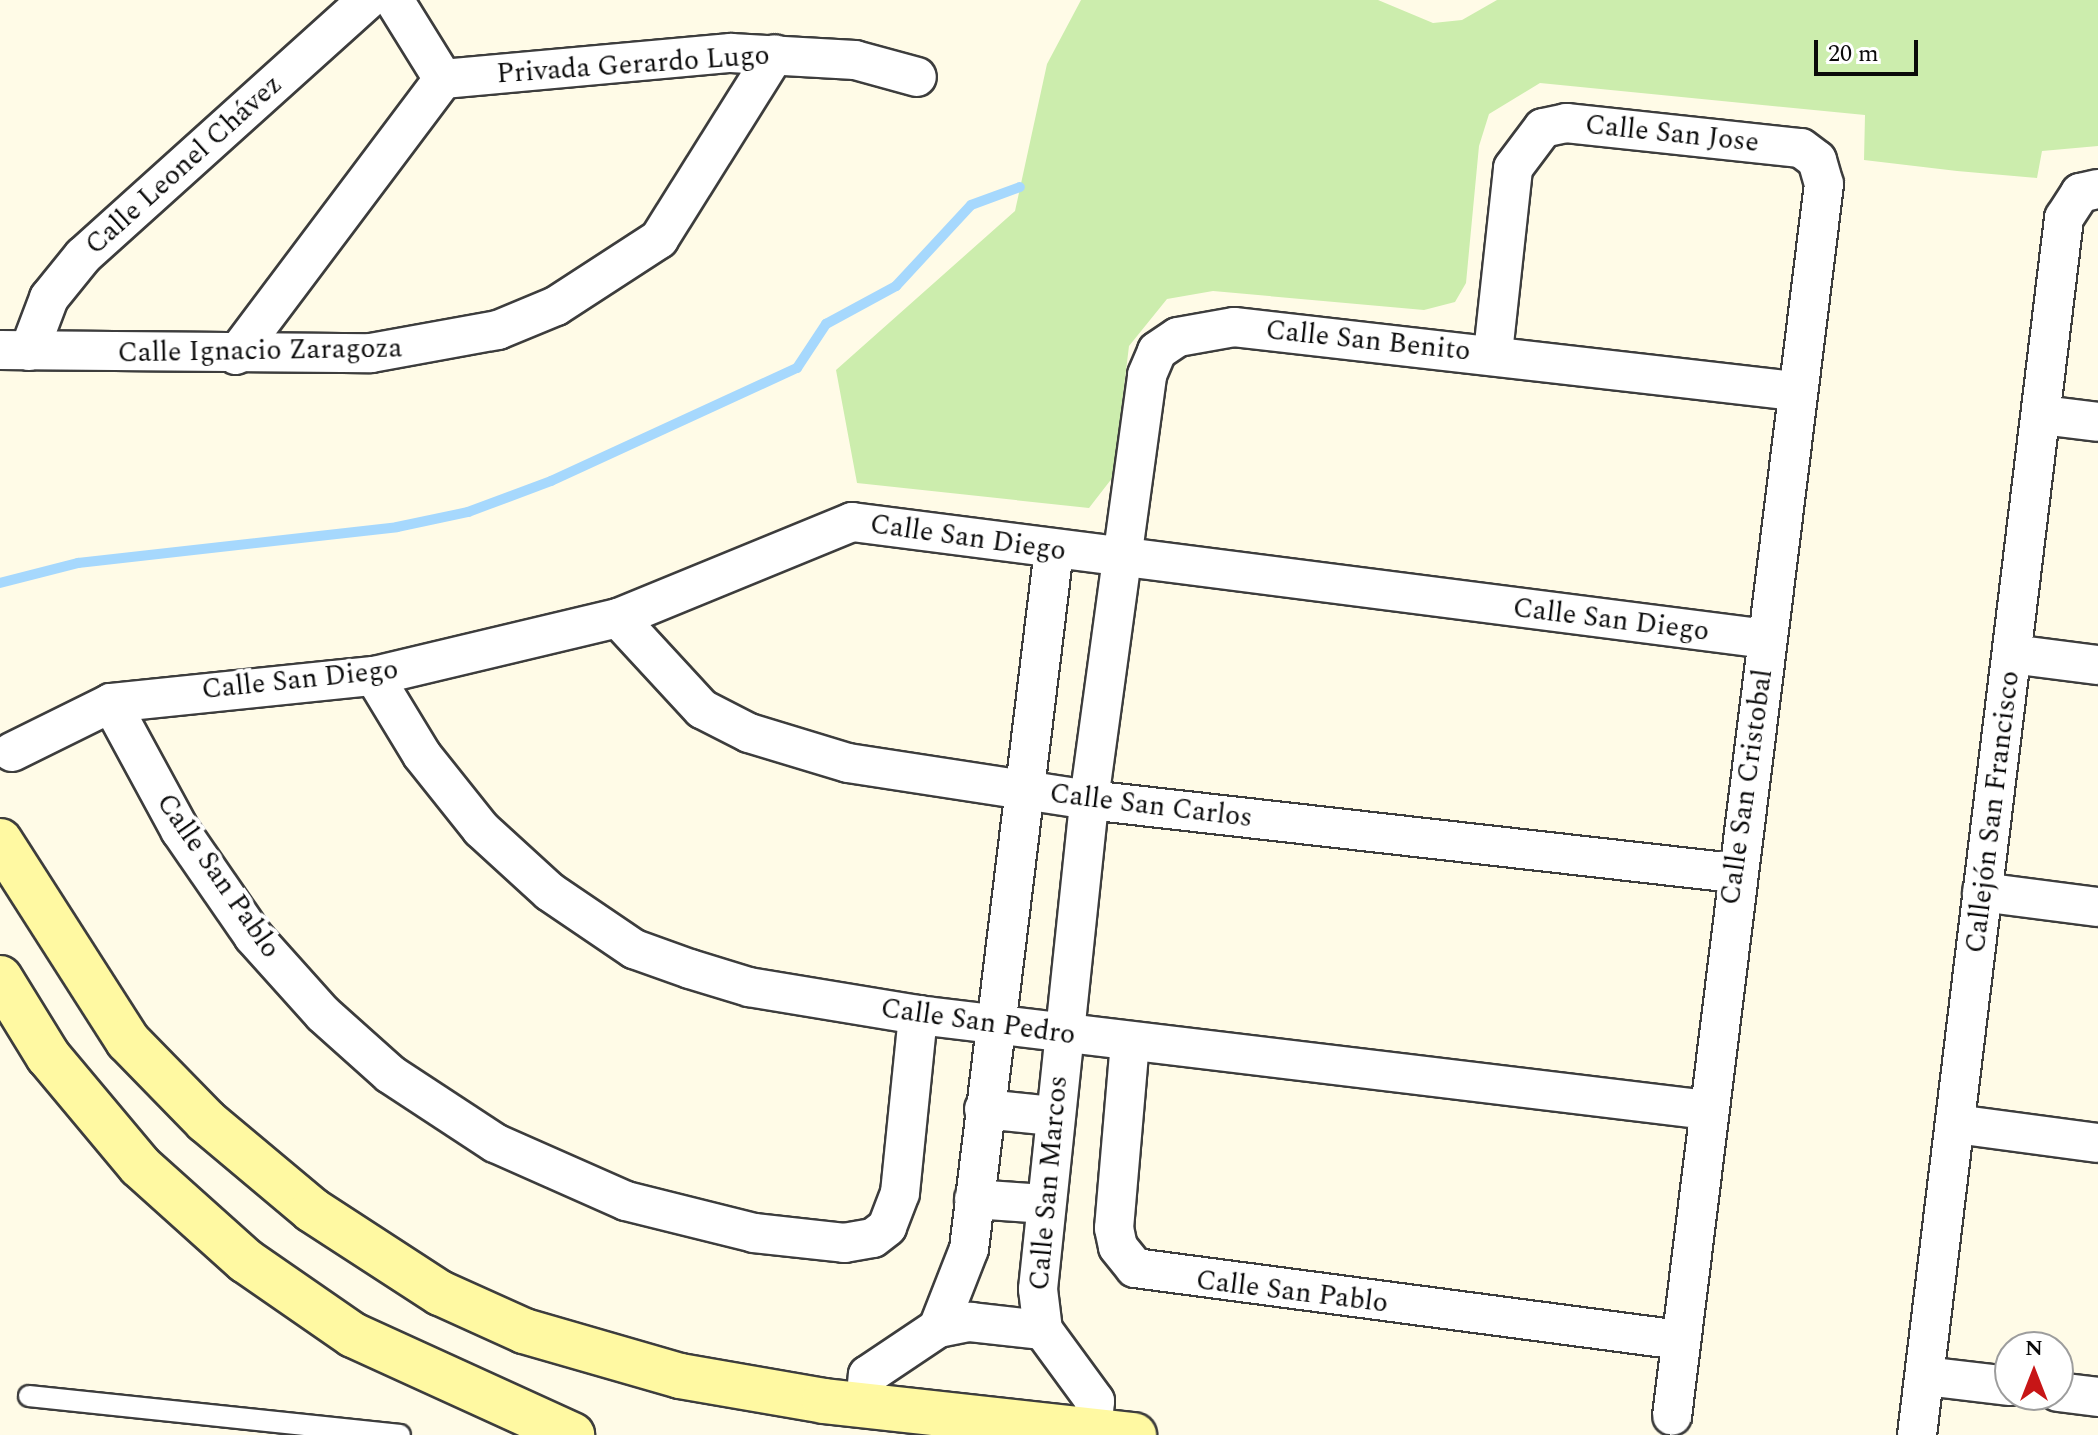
<!DOCTYPE html>
<meta charset="utf-8">
<style>
body{margin:0}
#map{position:relative;width:2098px;height:1435px;overflow:hidden;background:#fffbe7;font-family:Spectral,serif}
div>[style]{position:absolute}
.green>*{inset:0;background:#ccedad}
.stream>*{height:10px;margin:-5px;padding:0 5px;transform-origin:5px;border-radius:5px;background:#a6d8fd}
.roads{filter:drop-shadow(2px 0 #3d3d3d) drop-shadow(-2px 0 #3d3d3d) drop-shadow(0 2px #3d3d3d) drop-shadow(0 -2px #3d3d3d)}
.lane>*{height:20px;margin:-10px;padding:0 10px;transform-origin:10px;border-radius:10px;background:#fff}
.street>*{height:38px;margin:-19px;padding:0 19px;transform-origin:19px;border-radius:19px;background:#fff}
.secondary>*{height:44px;margin:-22px;padding:0 22px;transform-origin:22px;border-radius:22px;background:#fff9a2}
span{translate:-50% -50%;white-space:nowrap;text-align:center;line-height:1.15;-webkit-text-stroke:8px #fff;paint-order:stroke}
.street-label{font-size:28px;color:#0a0a0a}
.north{position:absolute;left:1994px;top:1331px;width:80px;height:80px;box-sizing:border-box;background:#fff;border:2px solid #9d9d9d;border-radius:50%;rotate:0deg;font-size:22px;font-weight:700;line-height:32px;text-align:center;color:#0a0a0a}
.north::after{content:'';display:block;margin:auto;width:28px;height:36px;background:#c71516;clip-path:polygon(50% 0,100% 100%,50% 72%,0 100%)}
.scale{position:absolute;left:1814px;top:40px;width:104px;height:36px;box-sizing:border-box;border:4px solid #0a0a0a;border-top:0;padding-left:10px;font-size:24px;line-height:28px;white-space:nowrap;color:#0a0a0a;-webkit-text-stroke:6px #fff;paint-order:stroke}
</style>
<div id="map">
<div class="green">
<div style="clip-path:polygon(1081px 0,1378px 0,1433px 23px,1462px 20px,1497px 0,2098px 0,2098px 146px,2042px 151px,2037px 178px,1957px 171px,1864px 160px,1865px 115px,1540px 83px,1489px 114px,1479px 146px,1466px 283px,1455px 302px,1424px 310px,1213px 291px,1167px 299px,1129px 346px,1113px 477px,1089px 508px,857px 483px,836px 370px,1015px 211px,1047px 64px)"></div>
</div>
<div class="stream">
<div style="left:0;top:583px;width:81px;rotate:-14.4deg"></div>
<div style="left:78px;top:563px;width:321px;rotate:-6.4deg"></div>
<div style="left:397px;top:527px;width:73px;rotate:-11.9deg"></div>
<div style="left:468px;top:512px;width:89px;rotate:-20.5deg"></div>
<div style="left:551px;top:481px;width:271px;rotate:-24.7deg"></div>
<div style="left:797px;top:368px;width:53px;rotate:-56.6deg"></div>
<div style="left:826px;top:324px;width:80px;rotate:-28.5deg"></div>
<div style="left:896px;top:286px;width:110px;rotate:-47.2deg"></div>
<div style="left:971px;top:205px;width:52px;rotate:-20.2deg"></div>
</div>
<div class="roads">
<div class="lane">
<div style="left:29px;top:1396px;width:373px;rotate:6deg"></div>
</div>
<div class="street">
<div style="left:443px;top:79px;width:289px;rotate:-5.2deg"></div>
<div style="left:731px;top:53px;width:124px;rotate:3.2deg"></div>
<div style="left:855px;top:60px;width:64px;rotate:15.3deg"></div>
<div style="left:0;top:350px;width:371px;rotate:0.5deg"></div>
<div style="left:371px;top:353px;width:129px;rotate:-10.3deg"></div>
<div style="left:498px;top:330px;width:63px;rotate:-22.5deg"></div>
<div style="left:556px;top:306px;width:123px;rotate:-33deg"></div>
<div style="left:659px;top:239px;width:218px;rotate:-57.9deg"></div>
<div style="left:29px;top:351px;width:57px;rotate:-69.3deg"></div>
<div style="left:49px;top:298px;width:54px;rotate:-51deg"></div>
<div style="left:83px;top:256px;width:382px;rotate:-42deg"></div>
<div style="left:1493px;top:353px;width:186px;rotate:-83.8deg"></div>
<div style="left:1513px;top:168px;width:50px;rotate:-53.1deg"></div>
<div style="left:1543px;top:128px;width:24px;rotate:-12deg"></div>
<div style="left:1566px;top:123px;width:236px;rotate:6.1deg"></div>
<div style="left:1801px;top:148px;width:20px;rotate:37deg"></div>
<div style="left:1817px;top:160px;width:25px;rotate:74deg"></div>
<div style="left:1824px;top:184px;width:1241px;rotate:97.03deg"></div>
<div style="left:236px;top:355px;width:345px;rotate:-53.1deg"></div>
<div style="left:443px;top:79px;width:93px;rotate:-121.8deg"></div>
<div style="left:2042px;top:415px;width:56px;rotate:7.1deg"></div>
<div style="left:618px;top:618px;width:124px;rotate:47.3deg"></div>
<div style="left:702px;top:709px;width:53px;rotate:27.1deg"></div>
<div style="left:749px;top:733px;width:103px;rotate:16.9deg"></div>
<div style="left:848px;top:763px;width:244px;rotate:8.7deg"></div>
<div style="left:1089px;top:800px;width:649px;rotate:6.46deg"></div>
<div style="left:2012px;top:654px;width:87px;rotate:7.3deg"></div>
<div style="left:374px;top:676px;width:92px;rotate:58.7deg"></div>
<div style="left:422px;top:755px;width:95px;rotate:51.4deg"></div>
<div style="left:481px;top:829px;width:93px;rotate:42.4deg"></div>
<div style="left:550px;top:892px;width:102px;rotate:34.2deg"></div>
<div style="left:634px;top:949px;width:59px;rotate:19.7deg"></div>
<div style="left:690px;top:969px;width:62px;rotate:17deg"></div>
<div style="left:749px;top:987px;width:171px;rotate:9.4deg"></div>
<div style="left:918px;top:1015px;width:796px;rotate:6.86deg"></div>
<div style="left:111px;top:703px;width:145px;rotate:61.5deg"></div>
<div style="left:180px;top:830px;width:129px;rotate:55.4deg"></div>
<div style="left:253px;top:936px;width:105px;rotate:48.1deg"></div>
<div style="left:323px;top:1014px;width:90px;rotate:41.8deg"></div>
<div style="left:390px;top:1074px;width:126px;rotate:33.3deg"></div>
<div style="left:495px;top:1143px;width:143px;rotate:23.9deg"></div>
<div style="left:626px;top:1201px;width:132px;rotate:14deg"></div>
<div style="left:754px;top:1233px;width:91px;rotate:6.3deg"></div>
<div style="left:844px;top:1243px;width:29px;rotate:-10deg"></div>
<div style="left:873px;top:1238px;width:18px;rotate:-38deg"></div>
<div style="left:887px;top:1227px;width:36px;rotate:-69deg"></div>
<div style="left:900px;top:1193px;width:179px;rotate:-84.2deg"></div>
<div style="left:12px;top:752px;width:110px;rotate:-26.3deg"></div>
<div style="left:111px;top:703px;width:264px;rotate:-5.9deg"></div>
<div style="left:374px;top:676px;width:251px;rotate:-13.4deg"></div>
<div style="left:618px;top:618px;width:253px;rotate:-22.3deg"></div>
<div style="left:852px;top:522px;width:921px;rotate:7.29deg"></div>
<div style="left:1982px;top:892px;width:117px;rotate:7.4deg"></div>
<div style="left:1130px;top:1042px;width:187px;rotate:94.9deg"></div>
<div style="left:1114px;top:1228px;width:19px;rotate:78deg"></div>
<div style="left:1118px;top:1247px;width:27px;rotate:51deg"></div>
<div style="left:1135px;top:1268px;width:550px;rotate:7.53deg"></div>
<div style="left:984px;top:1109px;width:69px;rotate:5.8deg"></div>
<div style="left:1956px;top:1124px;width:143px;rotate:7.6deg"></div>
<div style="left:974px;top:1199px;width:72px;rotate:4deg"></div>
<div style="left:938px;top:1328px;width:33px;rotate:-11deg"></div>
<div style="left:970px;top:1322px;width:73px;rotate:6.3deg"></div>
<div style="left:1925px;top:1376px;width:86px;rotate:6.7deg"></div>
<div style="left:2058px;top:1392px;width:40px;rotate:7.1deg"></div>
<div style="left:865px;top:1407px;width:32px;rotate:-85deg"></div>
<div style="left:868px;top:1375px;width:84px;rotate:-33.9deg"></div>
<div style="left:938px;top:1328px;width:85px;rotate:-68.6deg"></div>
<div style="left:969px;top:1249px;width:704px;rotate:-83.07deg"></div>
<div style="left:1092px;top:1430px;width:29px;rotate:-84deg"></div>
<div style="left:1095px;top:1401px;width:88px;rotate:-126.2deg"></div>
<div style="left:1043px;top:1330px;width:41px;rotate:-97deg"></div>
<div style="left:1038px;top:1289px;width:492px;rotate:-84deg"></div>
<div style="left:1089px;top:800px;width:429px;rotate:-82.2deg"></div>
<div style="left:1147px;top:375px;width:26px;rotate:-67deg"></div>
<div style="left:1157px;top:351px;width:25px;rotate:-34deg"></div>
<div style="left:1178px;top:337px;width:57px;rotate:-10.1deg"></div>
<div style="left:1234px;top:327px;width:565px;rotate:6.51deg"></div>
<div style="left:1917px;top:1435px;width:1226px;rotate:-83.11deg"></div>
<div style="left:2064px;top:218px;width:30px;rotate:-57deg"></div>
<div style="left:2080px;top:193px;width:18px;rotate:-13deg"></div>
</div>
<div class="secondary">
<div style="left:0;top:841px;width:237px;rotate:57.4deg"></div>
<div style="left:128px;top:1041px;width:112px;rotate:45.7deg"></div>
<div style="left:206px;top:1121px;width:138px;rotate:40deg"></div>
<div style="left:312px;top:1210px;width:153px;rotate:33deg"></div>
<div style="left:440px;top:1293px;width:92px;rotate:24.3deg"></div>
<div style="left:524px;top:1331px;width:162px;rotate:16.1deg"></div>
<div style="left:680px;top:1376px;width:146px;rotate:9.8deg"></div>
<div style="left:824px;top:1401px;width:312px;rotate:6.3deg"></div>
<div style="left:0;top:978px;width:92px;rotate:58.4deg"></div>
<div style="left:48px;top:1056px;width:143px;rotate:50.1deg"></div>
<div style="left:140px;top:1166px;width:142px;rotate:41.9deg"></div>
<div style="left:246px;top:1261px;width:130px;rotate:34.7deg"></div>
<div style="left:353px;top:1335px;width:241px;rotate:24.5deg"></div>
</div>
</div>
<div class="street-label">
<span style="left:633px;top:65px;rotate:-4deg">Privada Gerardo Lugo</span>
<span style="left:1672px;top:134px;rotate:6deg">Calle San Jose</span>
<span style="left:184px;top:165px;rotate:-42deg">Calle Leonel Chávez</span>
<span style="left:1368px;top:341px;rotate:6deg">Calle San Benito</span>
<span style="left:260px;top:351px;rotate:-1deg">Calle Ignacio Zaragoza</span>
<span style="left:968px;top:538px;rotate:8deg">Calle San Diego</span>
<span style="left:1611px;top:620px;rotate:7deg">Calle San Diego</span>
<span style="left:300px;top:680px;rotate:-6deg">Calle San Diego</span>
<span style="left:1747px;top:787px;rotate:-82deg">Calle San Cristobal</span>
<span style="left:1151px;top:806px;rotate:7deg">Calle San Carlos</span>
<span style="left:1993px;top:812px;rotate:-83deg">Callejón San Francisco</span>
<span style="left:218px;top:876px;rotate:55deg">Calle San Pablo</span>
<span style="left:978px;top:1022px;rotate:8deg">Calle San Pedro</span>
<span style="left:1049px;top:1183px;rotate:-85deg">Calle San Marcos</span>
<span style="left:1292px;top:1292px;rotate:7deg">Calle San Pablo</span>
</div>
<div class="north">N</div>
<div class="scale">20 m</div>
</div>
